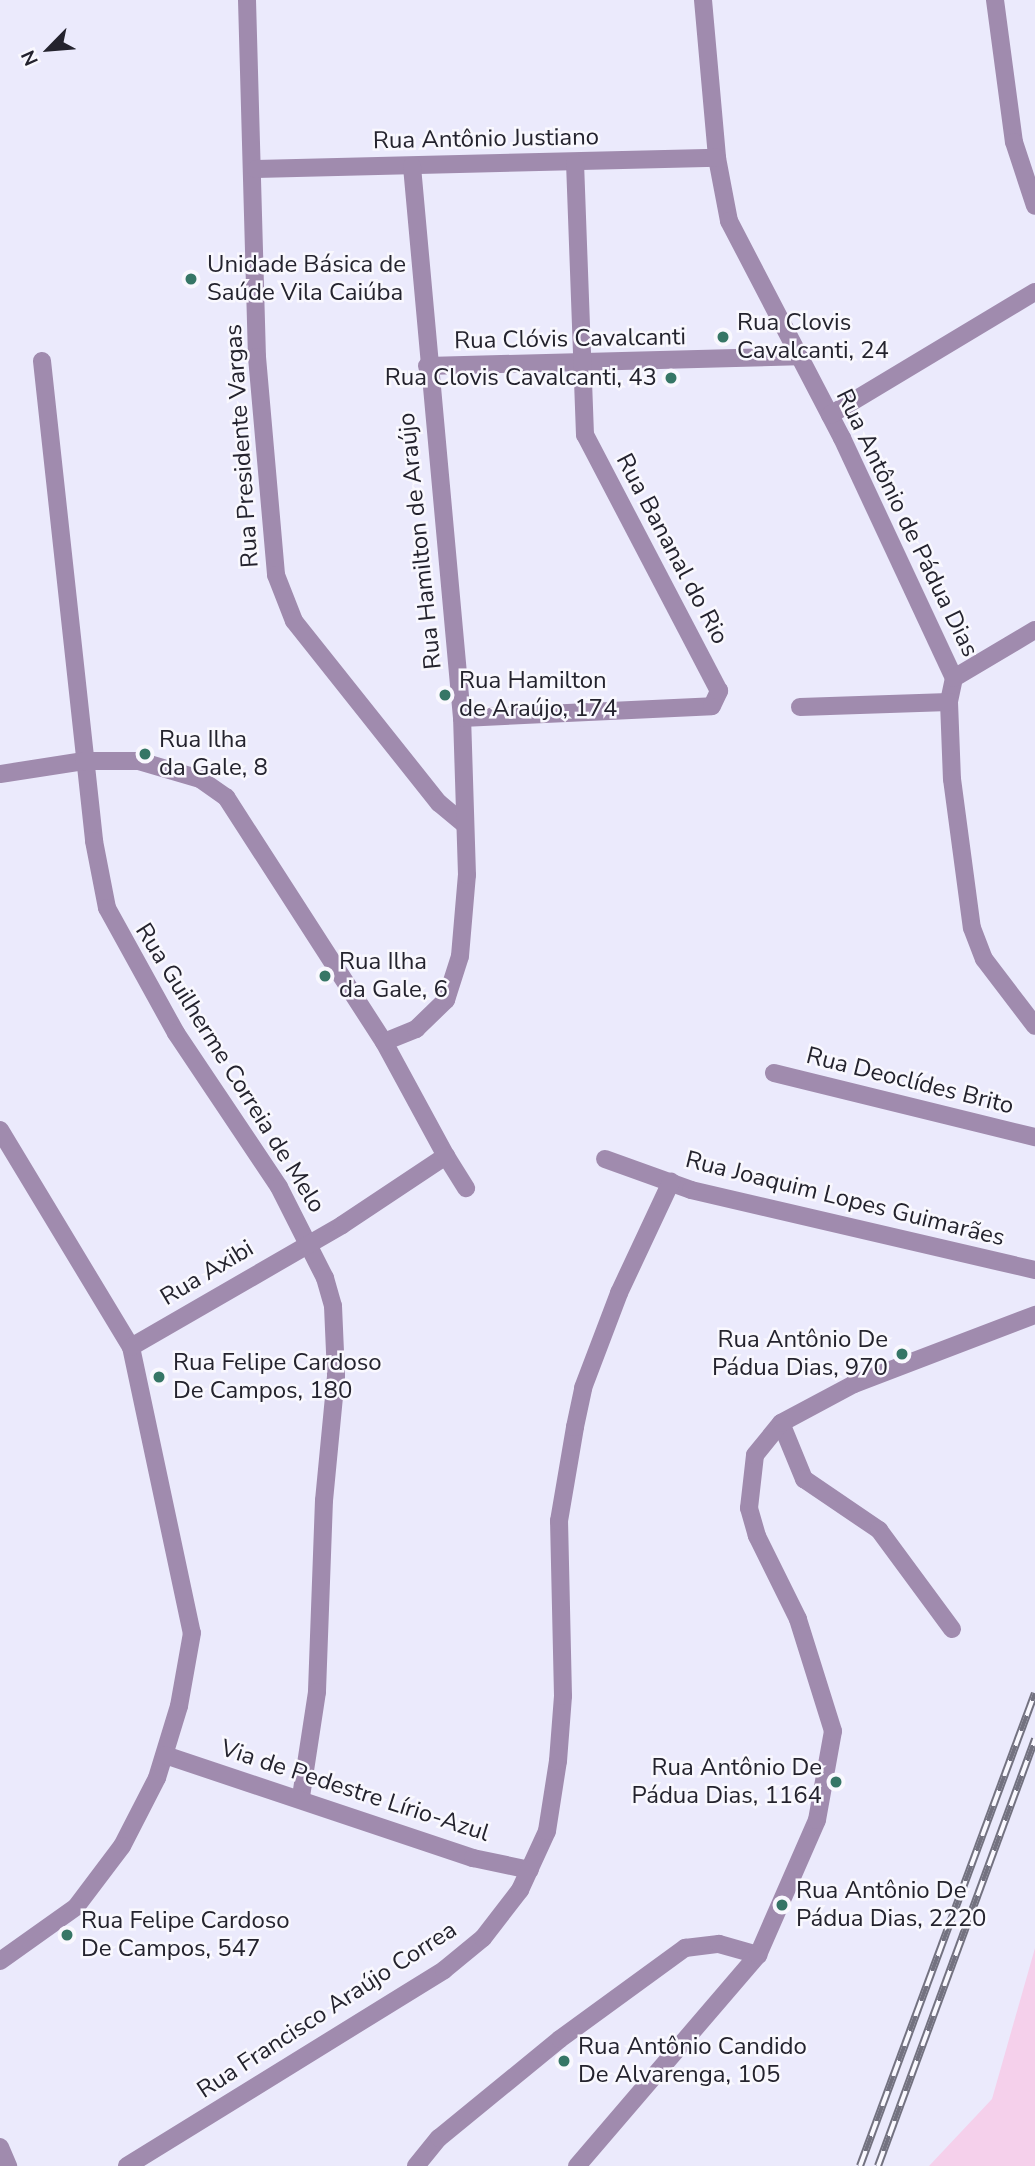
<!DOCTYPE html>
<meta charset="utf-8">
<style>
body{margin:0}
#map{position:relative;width:1035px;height:2166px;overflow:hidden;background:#ebeafc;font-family:"Nunito Sans",sans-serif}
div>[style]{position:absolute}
.green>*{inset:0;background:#f5d0eb}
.street>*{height:18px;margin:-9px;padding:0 9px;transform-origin:9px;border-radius:9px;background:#a08bae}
.rail>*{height:8px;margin-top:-4px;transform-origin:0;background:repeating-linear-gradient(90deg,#f9f8fe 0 16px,#737280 0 32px);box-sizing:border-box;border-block:2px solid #737280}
.dots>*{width:19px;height:19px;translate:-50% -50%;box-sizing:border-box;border:4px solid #f9f8fe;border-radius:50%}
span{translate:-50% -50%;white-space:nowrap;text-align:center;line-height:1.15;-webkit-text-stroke:5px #f9f8fe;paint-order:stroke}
.street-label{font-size:24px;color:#24232e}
.poi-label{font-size:24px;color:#24232e}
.left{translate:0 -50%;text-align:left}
.right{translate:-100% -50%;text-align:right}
.north{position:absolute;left:14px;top:14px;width:70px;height:70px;-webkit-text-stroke:5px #f9f8fe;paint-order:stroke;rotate:245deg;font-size:19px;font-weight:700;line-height:28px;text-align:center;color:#24232e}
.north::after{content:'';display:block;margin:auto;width:24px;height:32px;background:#24232e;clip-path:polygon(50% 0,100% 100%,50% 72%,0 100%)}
</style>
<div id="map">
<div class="green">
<div style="clip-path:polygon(1035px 1948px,1035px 2166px,929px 2166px,992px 2099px)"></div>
</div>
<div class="street">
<div style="left:247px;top:0;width:357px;rotate:88.4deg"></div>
<div style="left:257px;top:357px;width:219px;rotate:85deg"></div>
<div style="left:276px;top:575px;width:49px;rotate:68.6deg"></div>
<div style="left:294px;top:621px;width:233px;rotate:51.5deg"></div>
<div style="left:439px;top:803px;width:31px;rotate:40deg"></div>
<div style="left:703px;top:0;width:159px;rotate:84.9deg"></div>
<div style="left:717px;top:158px;width:64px;rotate:79.2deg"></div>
<div style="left:729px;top:221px;width:245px;rotate:62.5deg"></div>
<div style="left:842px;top:438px;width:265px;rotate:65deg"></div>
<div style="left:954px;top:678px;width:25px;rotate:102deg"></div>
<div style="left:949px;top:702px;width:77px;rotate:87.8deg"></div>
<div style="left:952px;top:779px;width:150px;rotate:82.4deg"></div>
<div style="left:972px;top:928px;width:33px;rotate:69deg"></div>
<div style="left:984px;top:959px;width:84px;rotate:52.7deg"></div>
<div style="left:995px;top:0;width:143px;rotate:82.4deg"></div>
<div style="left:1014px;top:142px;width:67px;rotate:71.8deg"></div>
<div style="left:256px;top:169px;width:461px;rotate:-1.4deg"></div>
<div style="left:42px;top:361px;width:483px;rotate:83.8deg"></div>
<div style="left:94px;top:841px;width:68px;rotate:79deg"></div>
<div style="left:107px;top:908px;width:143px;rotate:61.1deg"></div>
<div style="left:176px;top:1033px;width:185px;rotate:56.2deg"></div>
<div style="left:279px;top:1187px;width:102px;rotate:63.2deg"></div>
<div style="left:325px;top:1278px;width:29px;rotate:74deg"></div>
<div style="left:333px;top:1306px;width:70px;rotate:87.5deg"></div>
<div style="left:336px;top:1376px;width:125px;rotate:95.5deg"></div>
<div style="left:324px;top:1500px;width:192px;rotate:92.1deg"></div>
<div style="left:317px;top:1692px;width:106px;rotate:98.7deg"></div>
<div style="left:427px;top:366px;width:371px;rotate:-1.5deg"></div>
<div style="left:830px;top:415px;width:239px;rotate:-31deg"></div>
<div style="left:954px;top:678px;width:94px;rotate:-30.7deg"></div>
<div style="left:800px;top:707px;width:149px;rotate:-1.9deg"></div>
<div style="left:462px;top:718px;width:250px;rotate:-2.7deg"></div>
<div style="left:712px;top:706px;width:17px;rotate:-65deg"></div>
<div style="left:719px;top:691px;width:289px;rotate:-117.6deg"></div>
<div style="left:585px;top:435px;width:272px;rotate:-92.1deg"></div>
<div style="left:0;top:774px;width:85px;rotate:-8.8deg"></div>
<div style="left:84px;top:761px;width:55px"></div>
<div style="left:139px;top:761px;width:64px;rotate:16.4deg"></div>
<div style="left:200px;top:779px;width:32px;rotate:35deg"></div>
<div style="left:226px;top:797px;width:292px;rotate:57.2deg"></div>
<div style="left:384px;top:1042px;width:130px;rotate:61.5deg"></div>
<div style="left:384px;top:1042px;width:35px;rotate:-22deg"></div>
<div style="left:416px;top:1029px;width:42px;rotate:-44deg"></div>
<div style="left:446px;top:1000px;width:46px;rotate:-72.3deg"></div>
<div style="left:460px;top:956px;width:81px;rotate:-85.1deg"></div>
<div style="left:467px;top:875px;width:157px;rotate:-91.8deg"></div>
<div style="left:462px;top:718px;width:554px;rotate:-95.18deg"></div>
<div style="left:774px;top:1073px;width:269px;rotate:13.8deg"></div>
<div style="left:0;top:1130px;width:253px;rotate:58.9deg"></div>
<div style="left:131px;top:1347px;width:292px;rotate:78deg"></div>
<div style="left:192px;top:1633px;width:74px;rotate:100.1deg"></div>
<div style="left:179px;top:1706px;width:75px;rotate:107deg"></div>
<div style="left:157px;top:1778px;width:76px;rotate:117.2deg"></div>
<div style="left:122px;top:1846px;width:76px;rotate:127deg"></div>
<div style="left:76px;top:1907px;width:93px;rotate:144.6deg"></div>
<div style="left:605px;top:1159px;width:91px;rotate:19.8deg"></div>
<div style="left:691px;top:1190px;width:353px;rotate:13.1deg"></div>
<div style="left:131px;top:1347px;width:244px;rotate:-30deg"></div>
<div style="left:342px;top:1225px;width:125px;rotate:-33.6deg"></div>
<div style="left:446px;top:1156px;width:38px;rotate:58deg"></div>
<div style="left:781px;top:1423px;width:61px;rotate:67.7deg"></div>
<div style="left:804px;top:1479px;width:91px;rotate:34.2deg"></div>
<div style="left:879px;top:1530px;width:123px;rotate:53.6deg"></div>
<div style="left:165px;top:1755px;width:325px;rotate:18.5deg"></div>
<div style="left:473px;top:1858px;width:58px;rotate:11.9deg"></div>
<div style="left:0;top:2147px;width:21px;rotate:67deg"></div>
<div style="left:127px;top:2166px;width:373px;rotate:-31.7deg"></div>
<div style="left:444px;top:1970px;width:50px;rotate:-39.4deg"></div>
<div style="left:483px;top:1938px;width:61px;rotate:-52.4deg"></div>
<div style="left:520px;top:1890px;width:65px;rotate:-65.4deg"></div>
<div style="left:547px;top:1831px;width:71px;rotate:-81.1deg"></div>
<div style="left:558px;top:1761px;width:65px;rotate:-85.6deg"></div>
<div style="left:563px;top:1696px;width:175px;rotate:-91.3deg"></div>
<div style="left:559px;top:1521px;width:95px;rotate:-80.3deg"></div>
<div style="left:575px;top:1427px;width:40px;rotate:-78deg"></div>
<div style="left:583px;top:1388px;width:102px;rotate:-69.2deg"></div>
<div style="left:619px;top:1293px;width:123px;rotate:-64.9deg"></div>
<div style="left:416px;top:2166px;width:36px;rotate:-51deg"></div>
<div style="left:439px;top:2138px;width:156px;rotate:-39.3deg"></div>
<div style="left:560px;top:2039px;width:155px;rotate:-36.1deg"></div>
<div style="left:685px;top:1948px;width:34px;rotate:-7deg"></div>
<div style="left:719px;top:1944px;width:41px;rotate:15.8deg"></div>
<div style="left:577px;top:2166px;width:278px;rotate:-49.4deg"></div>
<div style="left:758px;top:1955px;width:147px;rotate:-66.4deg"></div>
<div style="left:817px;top:1820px;width:90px;rotate:-79.8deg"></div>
<div style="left:833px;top:1731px;width:117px;rotate:-107.4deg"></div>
<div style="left:798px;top:1619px;width:93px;rotate:-116.3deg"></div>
<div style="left:757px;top:1536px;width:29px;rotate:-106deg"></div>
<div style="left:749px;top:1508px;width:53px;rotate:-83.5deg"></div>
<div style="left:755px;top:1455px;width:41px;rotate:-50.9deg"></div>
<div style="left:781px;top:1423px;width:83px;rotate:-28.1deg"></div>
<div style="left:854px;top:1384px;width:194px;rotate:-20.9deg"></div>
</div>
<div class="rail">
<div style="left:860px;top:2166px;width:504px;rotate:-69.7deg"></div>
<div style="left:878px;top:2166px;width:455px;rotate:-69.8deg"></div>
</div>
<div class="dots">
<div style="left:191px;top:279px;background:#367666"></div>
<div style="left:723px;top:337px;background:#367666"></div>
<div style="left:671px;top:378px;background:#367666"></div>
<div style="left:445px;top:695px;background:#367666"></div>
<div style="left:145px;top:754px;background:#367666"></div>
<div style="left:325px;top:976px;background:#367666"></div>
<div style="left:902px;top:1354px;background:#367666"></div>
<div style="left:159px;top:1377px;background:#367666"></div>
<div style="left:836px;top:1782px;background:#367666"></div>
<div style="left:782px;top:1905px;background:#367666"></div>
<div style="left:67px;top:1935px;background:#367666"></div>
<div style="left:564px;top:2061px;background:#367666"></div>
</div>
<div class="street-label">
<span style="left:486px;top:139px;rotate:-1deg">Rua Antônio Justiano</span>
<span style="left:570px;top:339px;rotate:-1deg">Rua Clóvis Cavalcanti</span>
<span style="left:242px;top:446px;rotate:-94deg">Rua Presidente Vargas</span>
<span style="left:907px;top:523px;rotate:64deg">Rua Antônio de Pádua Dias</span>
<span style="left:420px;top:541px;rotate:-96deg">Rua Hamilton de Araújo</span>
<span style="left:672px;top:549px;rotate:62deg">Rua Bananal do Rio</span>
<span style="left:230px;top:1068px;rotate:58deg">Rua Guilherme Correia de Melo</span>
<span style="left:910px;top:1081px;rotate:14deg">Rua Deoclídes Brito</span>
<span style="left:845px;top:1199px;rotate:14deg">Rua Joaquim Lopes Guimarães</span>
<span style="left:207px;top:1273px;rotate:-31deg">Rua Axibi</span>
<span style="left:355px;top:1791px;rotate:18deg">Via de Pedestre Lírio-Azul</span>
<span style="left:327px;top:2010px;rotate:-33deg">Rua Francisco Araújo Correa</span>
</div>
<div class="poi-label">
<span class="left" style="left:207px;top:279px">Unidade Básica de<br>Saúde Vila Caiúba</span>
<span class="left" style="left:737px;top:337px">Rua Clovis<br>Cavalcanti, 24</span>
<span class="right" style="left:657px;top:378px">Rua Clovis Cavalcanti, 43</span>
<span class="left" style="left:459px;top:695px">Rua Hamilton<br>de Araújo, 174</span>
<span class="left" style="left:159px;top:754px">Rua Ilha<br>da Gale, 8</span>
<span class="left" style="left:339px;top:976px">Rua Ilha<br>da Gale, 6</span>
<span class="right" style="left:888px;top:1354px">Rua Antônio De<br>Pádua Dias, 970</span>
<span class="left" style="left:173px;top:1377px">Rua Felipe Cardoso<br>De Campos, 180</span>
<span class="right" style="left:822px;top:1782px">Rua Antônio De<br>Pádua Dias, 1164</span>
<span class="left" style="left:796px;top:1905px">Rua Antônio De<br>Pádua Dias, 2220</span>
<span class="left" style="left:81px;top:1935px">Rua Felipe Cardoso<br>De Campos, 547</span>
<span class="left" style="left:578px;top:2061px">Rua Antônio Candido<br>De Alvarenga, 105</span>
</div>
<div class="north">N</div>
</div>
